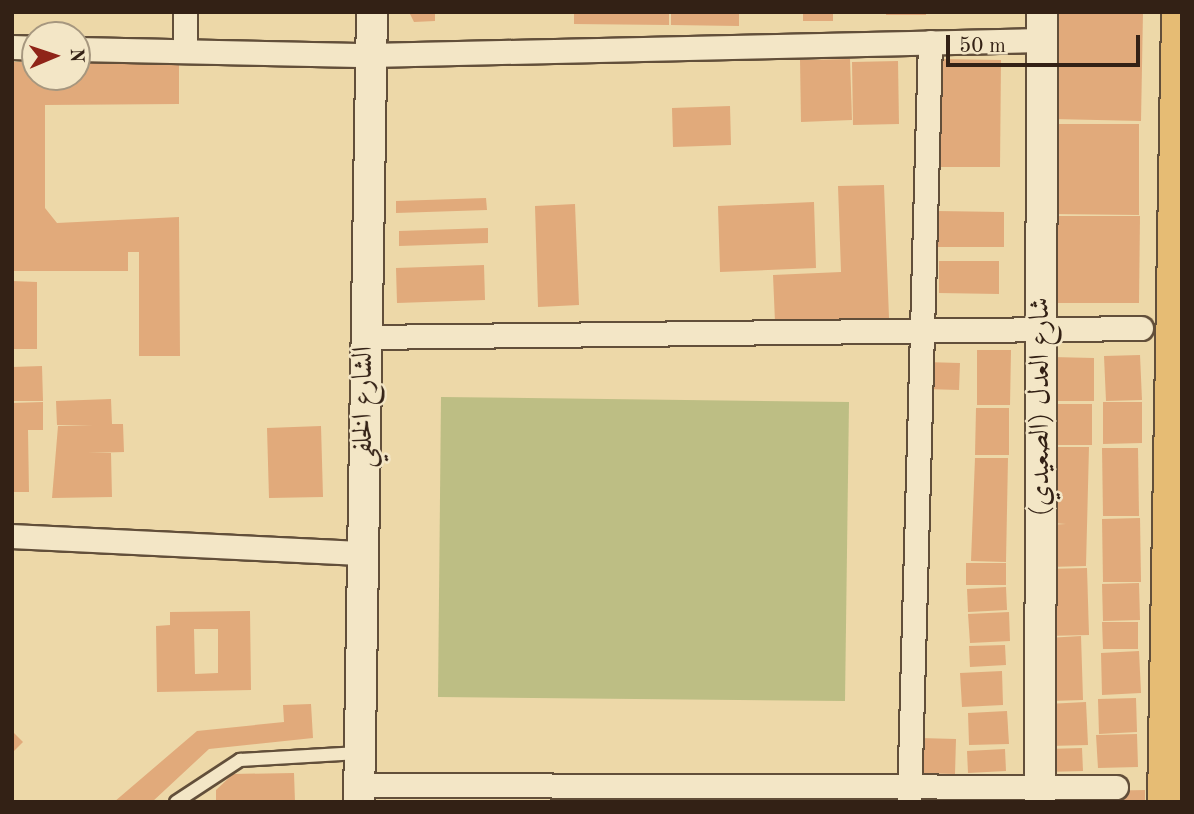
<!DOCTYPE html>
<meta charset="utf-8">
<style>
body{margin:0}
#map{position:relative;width:1194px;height:814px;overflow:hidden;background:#edd8a8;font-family:"Old Standard TT",Amiri,serif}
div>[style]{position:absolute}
.green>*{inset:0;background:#bdbe84}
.building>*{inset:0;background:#e1aa7b}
.roads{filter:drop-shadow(2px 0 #624f3a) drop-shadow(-2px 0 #624f3a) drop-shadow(0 2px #624f3a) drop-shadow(0 -2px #624f3a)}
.service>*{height:12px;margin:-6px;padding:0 6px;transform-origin:6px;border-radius:6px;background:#f3e6c6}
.minor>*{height:23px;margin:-11.5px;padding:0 11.5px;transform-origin:11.5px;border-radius:11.5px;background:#f3e6c6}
.tertiary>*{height:30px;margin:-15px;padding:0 15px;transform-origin:15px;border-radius:15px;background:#f3e6c6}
.primary>*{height:37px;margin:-18.5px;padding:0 18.5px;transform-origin:18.5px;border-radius:18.5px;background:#e6bc74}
span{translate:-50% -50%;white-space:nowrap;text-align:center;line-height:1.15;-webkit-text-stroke:5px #f3e6c6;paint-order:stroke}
.street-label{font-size:28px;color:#332115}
.frame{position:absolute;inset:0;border:14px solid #332115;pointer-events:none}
.north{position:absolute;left:21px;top:21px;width:70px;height:70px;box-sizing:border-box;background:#f3e6c6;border:2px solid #a6977f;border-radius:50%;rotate:88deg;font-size:19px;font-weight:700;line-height:28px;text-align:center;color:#332115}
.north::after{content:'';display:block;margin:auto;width:24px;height:32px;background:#8f2418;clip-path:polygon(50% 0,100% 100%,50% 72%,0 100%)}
.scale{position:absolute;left:946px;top:35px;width:194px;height:32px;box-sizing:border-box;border:4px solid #332115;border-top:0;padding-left:9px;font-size:21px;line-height:24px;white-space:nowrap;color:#332115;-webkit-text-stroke:5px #f3e6c6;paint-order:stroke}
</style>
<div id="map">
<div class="green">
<div style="clip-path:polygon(441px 397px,849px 402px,845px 701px,438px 697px)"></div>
</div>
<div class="building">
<div style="clip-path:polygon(409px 12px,435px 12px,435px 21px,414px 22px)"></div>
<div style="clip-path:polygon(574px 12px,669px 12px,669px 25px,574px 24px)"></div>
<div style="clip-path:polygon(671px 12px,739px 12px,739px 26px,671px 25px)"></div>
<div style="clip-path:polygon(803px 12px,833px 12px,833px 21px,803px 21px)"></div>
<div style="clip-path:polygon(886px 12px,926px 12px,926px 15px,886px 15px)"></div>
<div style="clip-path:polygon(1055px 12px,1143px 12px,1141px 121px,1053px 119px)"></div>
<div style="clip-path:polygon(850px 59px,852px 120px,801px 122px,800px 60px)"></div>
<div style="clip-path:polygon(940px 59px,1001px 60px,1000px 167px,939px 167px)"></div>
<div style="clip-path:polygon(179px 61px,179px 104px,45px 105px,45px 208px,57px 223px,179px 217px,180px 356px,139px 356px,139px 252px,128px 252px,128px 271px,12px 271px,12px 62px,35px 62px,35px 77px,77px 77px,77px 62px)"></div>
<div style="clip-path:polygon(898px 61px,899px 124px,853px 125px,852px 62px)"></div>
<div style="clip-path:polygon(730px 106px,731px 145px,673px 147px,672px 108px)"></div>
<div style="clip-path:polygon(1051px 124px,1139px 124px,1139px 215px,1051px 214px)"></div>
<div style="clip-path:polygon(884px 185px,889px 318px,775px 322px,773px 275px,841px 272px,838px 186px)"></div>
<div style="clip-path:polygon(486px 198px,487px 210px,396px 213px,396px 201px)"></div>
<div style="clip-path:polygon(814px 202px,816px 268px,720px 272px,718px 206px)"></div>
<div style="clip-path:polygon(575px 204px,579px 305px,538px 307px,535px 206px)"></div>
<div style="clip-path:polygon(937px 211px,1004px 212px,1004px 247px,937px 247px)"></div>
<div style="clip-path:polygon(1051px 216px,1140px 216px,1139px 303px,1051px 303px)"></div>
<div style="clip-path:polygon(488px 228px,488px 243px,399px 246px,399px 231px)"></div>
<div style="clip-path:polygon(939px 261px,999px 261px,999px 294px,939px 293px)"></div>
<div style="clip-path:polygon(484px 265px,485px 300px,397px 303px,396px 268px)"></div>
<div style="clip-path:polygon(12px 281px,37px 282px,37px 349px,12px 349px)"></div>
<div style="clip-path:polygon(977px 350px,1011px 350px,1010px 405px,977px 405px)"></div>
<div style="clip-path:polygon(1140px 355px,1142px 400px,1106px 401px,1104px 356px)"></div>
<div style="clip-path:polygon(1052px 357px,1094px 358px,1094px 401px,1052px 401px)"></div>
<div style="clip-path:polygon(925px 362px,960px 363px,959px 390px,925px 389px)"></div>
<div style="clip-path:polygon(42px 366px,43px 401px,12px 401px,12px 367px)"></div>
<div style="clip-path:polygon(111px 399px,112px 424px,123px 424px,124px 452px,88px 453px,111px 453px,112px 497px,52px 498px,58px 426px,93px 425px,57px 425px,56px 401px)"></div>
<div style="clip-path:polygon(43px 402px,43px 430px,28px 430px,29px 492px,12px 492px,12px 403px)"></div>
<div style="clip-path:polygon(1103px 402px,1142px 402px,1142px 443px,1103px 444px)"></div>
<div style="clip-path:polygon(1052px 404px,1092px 404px,1092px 445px,1052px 445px)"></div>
<div style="clip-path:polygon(976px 408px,1009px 408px,1009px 455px,975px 455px)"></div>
<div style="clip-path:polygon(321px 426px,323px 497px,269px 498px,267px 428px)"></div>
<div style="clip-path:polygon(1052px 447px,1089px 447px,1086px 566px,1049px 567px,1047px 525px,1066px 524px,1052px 523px)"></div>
<div style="clip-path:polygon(1102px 448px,1138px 448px,1139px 516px,1103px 516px)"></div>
<div style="clip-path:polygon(975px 458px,1008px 458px,1006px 562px,971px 561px)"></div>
<div style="clip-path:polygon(1140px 518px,1141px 582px,1103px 582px,1102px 519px)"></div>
<div style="clip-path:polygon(966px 563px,1006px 563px,1006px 585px,966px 585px)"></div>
<div style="clip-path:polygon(1087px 568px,1089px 635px,1047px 636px,1045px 569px)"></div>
<div style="clip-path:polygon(1139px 583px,1140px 620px,1103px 621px,1102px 584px)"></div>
<div style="clip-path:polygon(1006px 587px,1007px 610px,968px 612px,967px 589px)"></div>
<div style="clip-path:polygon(evenodd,250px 611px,251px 690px,157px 692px,156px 626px,170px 625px,170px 612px,250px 611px,194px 629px,218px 629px,218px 673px,195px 674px,194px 629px)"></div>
<div style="clip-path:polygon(1009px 612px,1010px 641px,970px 643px,968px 614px)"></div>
<div style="clip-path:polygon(1102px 622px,1138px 622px,1138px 649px,1103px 649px)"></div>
<div style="clip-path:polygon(1081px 636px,1083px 700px,1050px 701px,1047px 638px)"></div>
<div style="clip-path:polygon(1005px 645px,1006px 665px,970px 667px,969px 646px)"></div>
<div style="clip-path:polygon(1139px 651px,1141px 693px,1102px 695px,1101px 653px)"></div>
<div style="clip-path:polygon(1002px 671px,1003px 705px,962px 707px,960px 673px)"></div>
<div style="clip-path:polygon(1136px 698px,1137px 732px,1099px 734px,1098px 699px)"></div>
<div style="clip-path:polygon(1086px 702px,1088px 745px,1049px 746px,1047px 704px)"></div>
<div style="clip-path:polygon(311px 704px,313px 738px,209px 749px,152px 802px,114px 802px,197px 731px,284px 722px,283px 705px)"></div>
<div style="clip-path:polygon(1007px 711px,1009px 744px,969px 745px,968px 713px)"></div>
<div style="clip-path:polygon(12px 731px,23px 742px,12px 753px)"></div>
<div style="clip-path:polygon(1137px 734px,1138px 767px,1098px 768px,1096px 735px)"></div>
<div style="clip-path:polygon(920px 738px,956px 739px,955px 774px,919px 773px)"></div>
<div style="clip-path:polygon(1082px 748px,1083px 771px,1046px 772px,1046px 749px)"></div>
<div style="clip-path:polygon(1005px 749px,1006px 771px,968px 773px,967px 751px)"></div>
<div style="clip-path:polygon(294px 773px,295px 802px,216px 802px,216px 790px,233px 774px)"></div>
<div style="clip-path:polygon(1145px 790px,1145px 802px,1048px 802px,1048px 792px)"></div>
</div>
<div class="roads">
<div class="service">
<div style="left:176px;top:802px;width:77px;rotate:-33.3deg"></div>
<div style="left:240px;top:760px;width:119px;rotate:-3.4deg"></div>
</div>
<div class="minor">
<div style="left:12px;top:47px;width:23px;rotate:2deg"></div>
<div style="left:77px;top:49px;width:293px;rotate:1.2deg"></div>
<div style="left:370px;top:55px;width:671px;rotate:-1.28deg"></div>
<div style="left:185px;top:51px;width:39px;rotate:-90deg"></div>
<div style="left:364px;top:337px;width:777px;rotate:-0.66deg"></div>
<div style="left:12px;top:536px;width:352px;rotate:2.8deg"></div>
<div style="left:359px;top:785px;width:757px;rotate:0.15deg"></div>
<div style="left:909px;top:802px;width:760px;rotate:-88.42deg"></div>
</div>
<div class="tertiary">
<div style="left:359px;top:802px;width:790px;rotate:-89.06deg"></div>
<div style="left:1040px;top:802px;width:790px;rotate:-89.85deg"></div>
</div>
<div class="primary">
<div style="left:1166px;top:802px;width:790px;rotate:-88.98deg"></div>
</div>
</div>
<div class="street-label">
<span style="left:364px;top:407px;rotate:-90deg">الشارع الخلفي</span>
<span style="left:1041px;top:407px;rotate:-90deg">شارع العدل (الصعيدي)</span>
</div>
<div class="frame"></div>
<div class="north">N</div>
<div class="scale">50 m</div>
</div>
